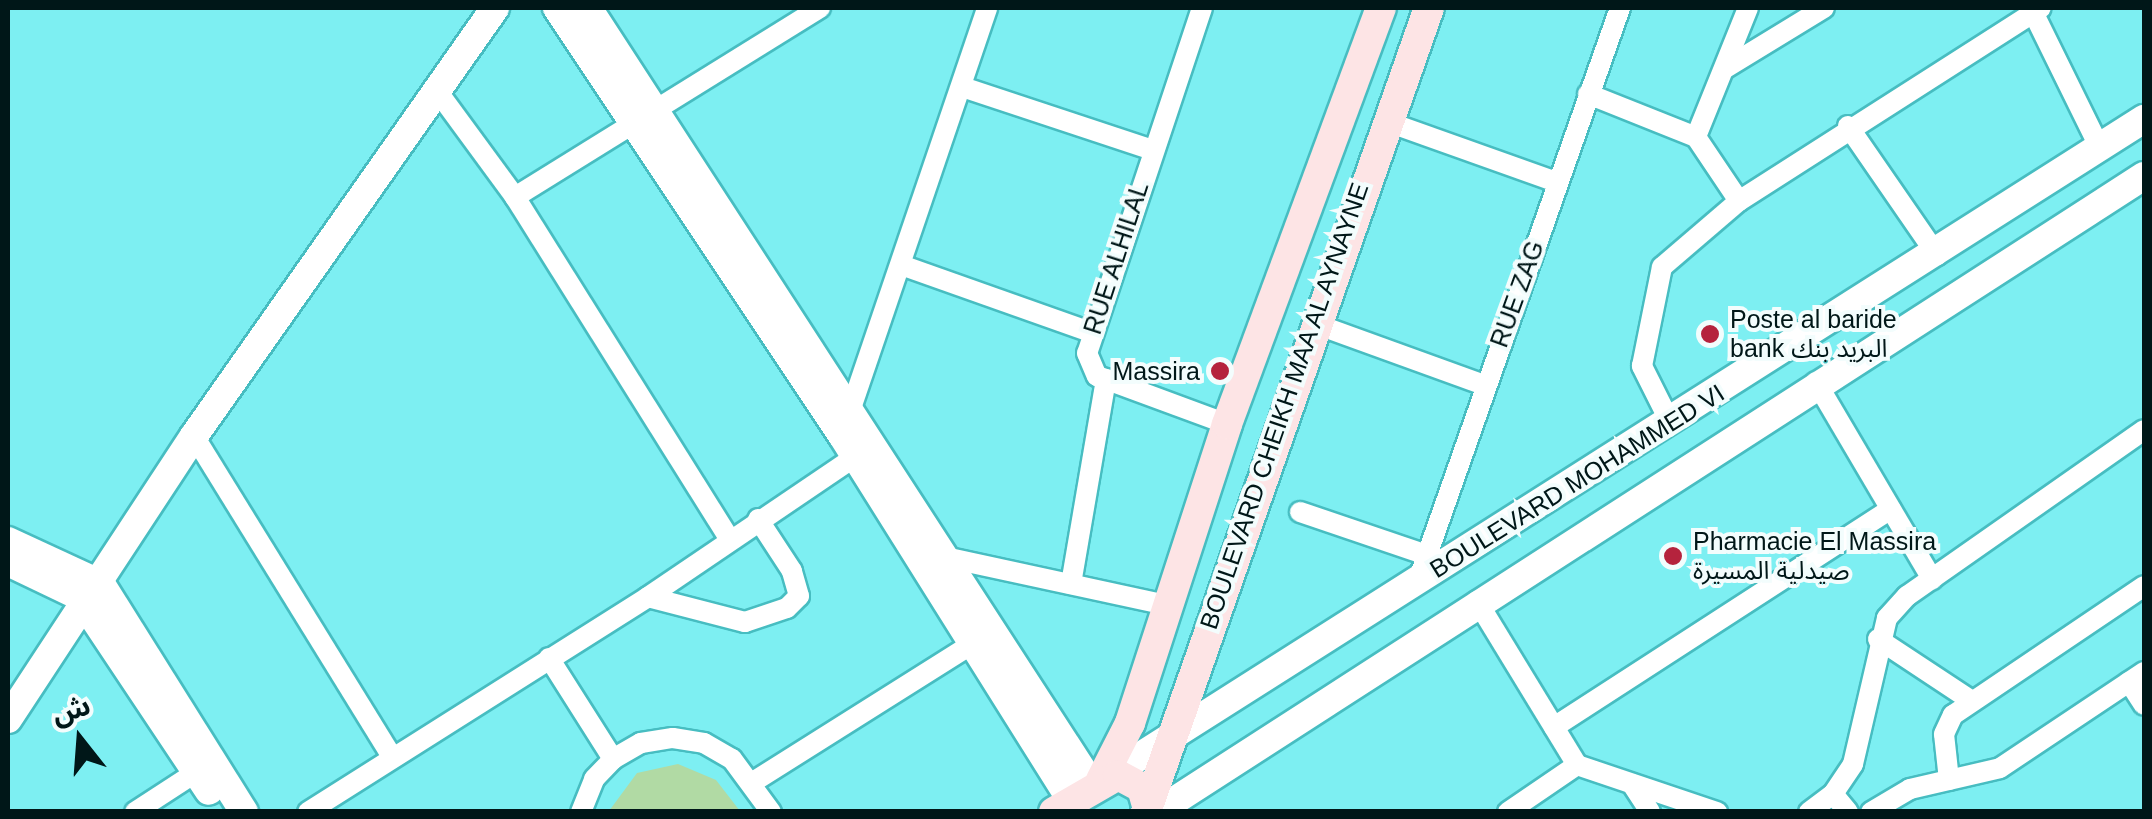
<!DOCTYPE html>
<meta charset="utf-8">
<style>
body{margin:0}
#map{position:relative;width:2152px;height:819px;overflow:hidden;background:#7deff2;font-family:Helvetica,"Noto Sans Arabic",sans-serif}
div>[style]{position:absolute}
.green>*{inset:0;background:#b1daa4}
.roads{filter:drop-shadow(2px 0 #47bdc1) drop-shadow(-2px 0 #47bdc1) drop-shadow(0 2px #47bdc1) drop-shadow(0 -2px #47bdc1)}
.minor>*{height:20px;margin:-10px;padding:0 10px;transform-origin:10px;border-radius:10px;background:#fff}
.tertiary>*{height:28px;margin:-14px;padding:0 14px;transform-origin:14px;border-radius:14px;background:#fff}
.secondary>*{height:30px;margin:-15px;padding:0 15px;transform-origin:15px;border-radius:15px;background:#fde4e5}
.dots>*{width:28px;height:28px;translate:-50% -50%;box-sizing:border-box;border:5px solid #f3fdfd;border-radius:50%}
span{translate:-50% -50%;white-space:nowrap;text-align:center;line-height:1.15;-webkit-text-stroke:8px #f3fdfd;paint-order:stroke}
.street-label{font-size:25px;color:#001718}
.poi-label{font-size:25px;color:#001718}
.left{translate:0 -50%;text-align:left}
.right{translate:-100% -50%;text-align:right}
.frame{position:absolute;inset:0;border:10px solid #001718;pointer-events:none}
.north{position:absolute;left:30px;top:689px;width:100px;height:100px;-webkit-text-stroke:8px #f3fdfd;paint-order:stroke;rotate:343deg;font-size:28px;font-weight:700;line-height:40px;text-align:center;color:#001718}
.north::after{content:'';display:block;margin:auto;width:35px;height:45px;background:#001718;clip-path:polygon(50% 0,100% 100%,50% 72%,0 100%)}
</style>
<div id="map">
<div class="green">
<div style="clip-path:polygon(678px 764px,716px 780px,740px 811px,609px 811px,637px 773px)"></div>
</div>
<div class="roads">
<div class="minor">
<div style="left:1202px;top:8px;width:364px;rotate:108.4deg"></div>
<div style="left:1087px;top:353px;width:25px;rotate:67deg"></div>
<div style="left:1097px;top:376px;width:139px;rotate:20.3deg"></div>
<div style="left:1748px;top:8px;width:139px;rotate:112deg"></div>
<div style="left:1696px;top:137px;width:77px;rotate:56.1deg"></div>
<div style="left:1739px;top:201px;width:358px;rotate:-32.6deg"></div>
<div style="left:2031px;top:8px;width:156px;rotate:63.8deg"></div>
<div style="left:1724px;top:69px;width:117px;rotate:-31.4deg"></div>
<div style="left:962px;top:87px;width:198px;rotate:18.3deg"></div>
<div style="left:435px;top:88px;width:135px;rotate:53.7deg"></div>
<div style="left:515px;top:197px;width:403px;rotate:57.9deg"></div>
<div style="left:1588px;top:94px;width:116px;rotate:21.7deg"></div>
<div style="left:1385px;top:121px;width:182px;rotate:19.6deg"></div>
<div style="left:1848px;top:126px;width:157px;rotate:55.4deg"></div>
<div style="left:515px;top:197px;width:359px;rotate:-31.8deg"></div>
<div style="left:901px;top:265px;width:201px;rotate:19.5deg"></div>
<div style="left:1313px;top:323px;width:182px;rotate:19.9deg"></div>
<div style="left:1816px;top:382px;width:229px;rotate:59.5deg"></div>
<div style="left:848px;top:417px;width:432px;rotate:-71.2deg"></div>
<div style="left:1670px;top:422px;width:63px;rotate:-116.6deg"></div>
<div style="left:1642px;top:366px;width:101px;rotate:-78.6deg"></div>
<div style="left:1662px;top:267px;width:101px;rotate:-40.6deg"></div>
<div style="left:194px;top:436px;width:376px;rotate:58.3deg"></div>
<div style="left:1300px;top:512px;width:134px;rotate:18.7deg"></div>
<div style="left:949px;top:558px;width:222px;rotate:12.2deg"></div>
<div style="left:1418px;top:581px;width:608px;rotate:-70.58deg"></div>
<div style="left:1071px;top:584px;width:208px;rotate:-80.3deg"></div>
<div style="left:648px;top:597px;width:100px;rotate:14.5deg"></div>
<div style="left:745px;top:622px;width:44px;rotate:-18.4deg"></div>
<div style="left:787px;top:608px;width:17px;rotate:-45deg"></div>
<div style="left:799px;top:596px;width:26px;rotate:-106deg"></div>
<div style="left:792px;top:571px;width:62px;rotate:-123.2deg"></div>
<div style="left:1477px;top:601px;width:192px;rotate:58.6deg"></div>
<div style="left:1577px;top:765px;width:148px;rotate:18.6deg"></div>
<div style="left:1878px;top:639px;width:110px;rotate:33.5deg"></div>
<div style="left:549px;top:658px;width:120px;rotate:57.6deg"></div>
<div style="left:2129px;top:682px;width:27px;rotate:57deg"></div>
<div style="left:1554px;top:727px;width:401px;rotate:-32.9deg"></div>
<div style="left:1949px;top:780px;width:46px;rotate:-96.2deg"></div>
<div style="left:1944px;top:734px;width:21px;rotate:-65deg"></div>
<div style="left:1953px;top:715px;width:230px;rotate:-34deg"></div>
<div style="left:753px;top:782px;width:272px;rotate:-32.2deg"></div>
<div style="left:1632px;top:784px;width:33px;rotate:57deg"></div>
<div style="left:1833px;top:794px;width:23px;rotate:50deg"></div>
<div style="left:135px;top:812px;width:86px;rotate:-33.1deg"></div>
<div style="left:308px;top:812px;width:402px;rotate:-32.3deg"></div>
<div style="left:648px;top:597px;width:261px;rotate:-34.1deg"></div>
<div style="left:581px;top:812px;width:35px;rotate:-68deg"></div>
<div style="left:594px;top:779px;width:28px;rotate:-46deg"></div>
<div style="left:613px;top:759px;width:32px;rotate:-30deg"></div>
<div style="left:641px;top:743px;width:32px;rotate:-9deg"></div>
<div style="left:673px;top:738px;width:31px;rotate:9deg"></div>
<div style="left:704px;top:743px;width:32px;rotate:30deg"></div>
<div style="left:732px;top:759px;width:66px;rotate:53.7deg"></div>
<div style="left:1508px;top:812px;width:83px;rotate:-34.3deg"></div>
<div style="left:1809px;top:812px;width:30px;rotate:-37deg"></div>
<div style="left:1833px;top:794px;width:36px;rotate:-56deg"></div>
<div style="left:1853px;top:764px;width:150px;rotate:-76.9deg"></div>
<div style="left:1887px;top:618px;width:30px;rotate:-48deg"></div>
<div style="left:1907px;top:596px;width:289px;rotate:-35deg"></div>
<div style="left:1871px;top:812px;width:45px;rotate:-30.5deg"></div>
<div style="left:1910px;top:789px;width:92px;rotate:-13.1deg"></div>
<div style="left:2000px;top:768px;width:173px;rotate:-33.7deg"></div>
</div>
<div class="tertiary">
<div style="left:557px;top:8px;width:513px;rotate:56.28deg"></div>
<div style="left:842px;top:435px;width:431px;rotate:57.9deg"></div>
<div style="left:588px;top:8px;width:926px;rotate:57.03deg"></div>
<div style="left:8px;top:541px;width:102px;rotate:24.8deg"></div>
<div style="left:101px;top:584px;width:269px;rotate:57.9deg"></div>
<div style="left:8px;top:562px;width:79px;rotate:25.6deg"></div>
<div style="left:79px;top:596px;width:234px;rotate:56.3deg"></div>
<div style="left:8px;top:719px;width:339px;rotate:-56.7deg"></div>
<div style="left:194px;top:436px;width:523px;rotate:-54.88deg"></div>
<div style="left:1109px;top:776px;width:1226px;rotate:-32.41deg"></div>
<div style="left:1157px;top:812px;width:1174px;rotate:-32.8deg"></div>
</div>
<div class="secondary">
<div style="left:1101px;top:780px;width:64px;rotate:-63deg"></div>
<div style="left:1130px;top:723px;width:314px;rotate:-72deg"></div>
<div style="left:1227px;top:424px;width:444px;rotate:-69.7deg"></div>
<div style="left:1054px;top:812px;width:74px;rotate:-30deg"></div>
<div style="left:1118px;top:775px;width:27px;rotate:28deg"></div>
<div style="left:1142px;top:788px;width:19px;rotate:74deg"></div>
<div style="left:1146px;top:812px;width:852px;rotate:-70.61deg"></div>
</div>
</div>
<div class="dots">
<div style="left:1710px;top:334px;background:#b5233d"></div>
<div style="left:1220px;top:371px;background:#b5233d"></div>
<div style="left:1673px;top:556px;background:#b5233d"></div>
</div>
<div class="street-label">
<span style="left:1116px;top:258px;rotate:-72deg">RUE ALHILAL</span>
<span style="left:1517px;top:294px;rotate:-70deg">RUE ZAG</span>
<span style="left:1284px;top:406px;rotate:-71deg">BOULEVARD CHEIKH MAA AL AYNAYNE</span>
<span style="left:1577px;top:481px;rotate:-32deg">BOULEVARD MOHAMMED VI</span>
</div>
<div class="poi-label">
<span class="left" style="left:1730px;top:334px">Poste al baride<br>bank البريد بنك</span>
<span class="right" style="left:1200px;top:371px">Massira</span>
<span class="left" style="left:1693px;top:556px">Pharmacie El Massira<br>صيدلية المسيرة</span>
</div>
<div class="frame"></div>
<div class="north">ش</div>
</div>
